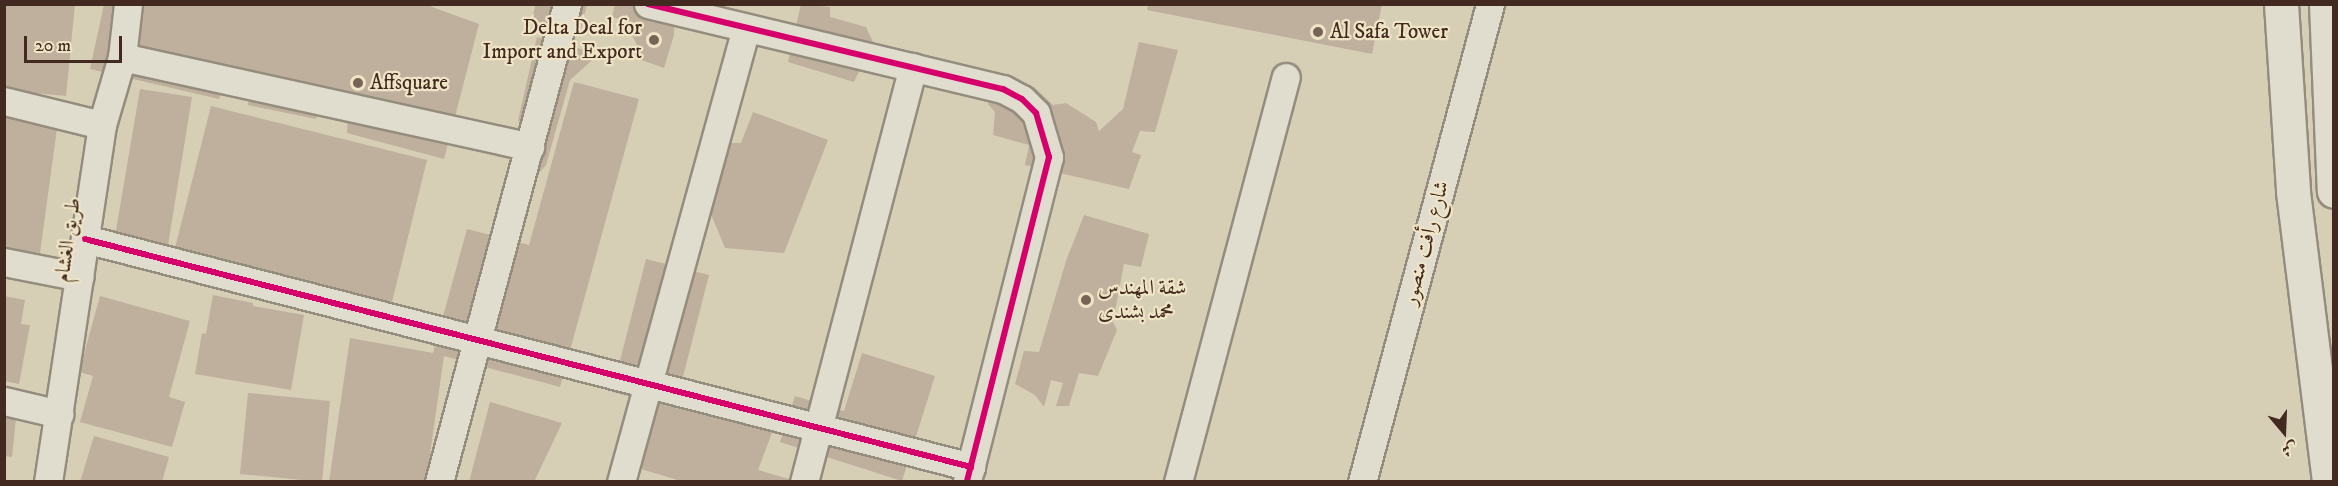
<!DOCTYPE html>
<meta charset="utf-8">
<style>
body{margin:0}
#map{position:relative;width:2338px;height:486px;overflow:hidden;background:#d7cfb5;font-family:"IM FELL DW Pica",Amiri,serif}
div>[style]{position:absolute}
.building>*{inset:0;background:#bfaf9d}
.roads{filter:drop-shadow(2px 0 #948c7d) drop-shadow(-2px 0 #948c7d) drop-shadow(0 2px #948c7d) drop-shadow(0 -2px #948c7d)}
.minor>*{height:27px;margin:-13.5px;padding:0 13.5px;transform-origin:13.5px;border-radius:13.5px;background:#e0dcce}
.tertiary>*{height:33px;margin:-16.5px;padding:0 16.5px;transform-origin:16.5px;border-radius:16.5px;background:#e0dcce}
.cycleway>*{height:6px;margin:-3px;padding:0 3px;transform-origin:3px;border-radius:3px;background:#d6006c}
.dots>*{width:16px;height:16px;translate:-50% -50%;box-sizing:border-box;border:3px solid #efe4c5;border-radius:50%}
span{translate:-50% -50%;white-space:nowrap;text-align:center;line-height:1.15;-webkit-text-stroke:4.5px #efe4c5;paint-order:stroke}
.poi-label{font-size:21px;color:#432a21}
.right{translate:-100% -50%;text-align:right}
.left{translate:0 -50%;text-align:left}
.street-label{font-size:21px;color:#432a21}
.frame{position:absolute;inset:0;border:6px solid #432a21;pointer-events:none}
.north{position:absolute;left:2254px;top:402px;width:60px;height:60px;-webkit-text-stroke:4px #efe4c5;paint-order:stroke;rotate:161deg;font-size:16px;font-weight:700;line-height:24px;text-align:center;color:#432a21}
.north::after{content:'';display:block;margin:auto;width:21px;height:27px;background:#432a21;clip-path:polygon(50% 0,100% 100%,50% 72%,0 100%)}
.scale{position:absolute;left:24px;top:36px;width:98px;height:27px;box-sizing:border-box;border:3px solid #432a21;border-top:0;padding-left:8px;font-size:18px;line-height:21px;white-space:nowrap;color:#432a21;-webkit-text-stroke:4px #efe4c5;paint-order:stroke}
</style>
<div id="map">
<div class="building">
<div style="clip-path:polygon(4px 4px,75px 4px,66px 96px,4px 90px)"></div>
<div style="clip-path:polygon(104px 4px,424px 4px,479px 24px,444px 159px,347px 133px,348px 107px,323px 92px,316px 119px,248px 105px,252px 75px,229px 70px,219px 99px,90px 69px)"></div>
<div style="clip-path:polygon(536px 4px,587px 4px,580px 34px,531px 20px)"></div>
<div style="clip-path:polygon(615px 4px,675px 4px,674px 35px,664px 68px,633px 57px,637px 45px,632px 35px,636px 24px,612px 17px)"></div>
<div style="clip-path:polygon(801px 4px,830px 7px,830px 17px,866px 27px,873px 42px,854px 82px,788px 62px)"></div>
<div style="clip-path:polygon(1148px 4px,1382px 4px,1372px 54px,1147px 10px)"></div>
<div style="clip-path:polygon(537px 37px,599px 54px,570px 80px,546px 165px,538px 174px,527px 174px,526px 123px,518px 121px)"></div>
<div style="clip-path:polygon(1139px 42px,1178px 50px,1155px 132px,1140px 131px,1132px 152px,1141px 155px,1129px 189px,1025px 165px,1029px 145px,993px 135px,995px 112px,988px 104px,999px 78px,1026px 91px,1034px 87px,1053px 105px,1066px 103px,1096px 122px,1099px 131px,1123px 109px)"></div>
<div style="clip-path:polygon(574px 82px,639px 99px,560px 387px,444px 356px,426px 482px,329px 482px,350px 338px,433px 353px,467px 229px,529px 245px)"></div>
<div style="clip-path:polygon(140px 89px,192px 97px,168px 245px,115px 236px)"></div>
<div style="clip-path:polygon(211px 106px,427px 160px,392px 302px,175px 248px)"></div>
<div style="clip-path:polygon(753px 112px,828px 140px,784px 253px,725px 248px,701px 190px,725px 143px,741px 143px)"></div>
<div style="clip-path:polygon(4px 114px,58px 121px,40px 253px,4px 248px)"></div>
<div style="clip-path:polygon(1084px 215px,1149px 234px,1141px 267px,1124px 264px,1113px 322px,1117px 330px,1098px 376px,1079px 373px,1069px 406px,1056px 406px,1063px 383px,1051px 380px,1044px 407px,1035px 395px,1015px 384px,1024px 351px,1039px 352px,1066px 261px)"></div>
<div style="clip-path:polygon(646px 259px,709px 275px,675px 408px,773px 430px,758px 470px,799px 482px,684px 482px,638px 468px,659px 404px,612px 392px)"></div>
<div style="clip-path:polygon(213px 295px,253px 303px,253px 306px,304px 315px,291px 390px,195px 374px,202px 333px,206px 334px)"></div>
<div style="clip-path:polygon(4px 296px,25px 300px,21px 324px,30px 325px,19px 384px,4px 381px)"></div>
<div style="clip-path:polygon(100px 296px,190px 321px,169px 397px,185px 402px,172px 447px,80px 422px,93px 376px,79px 372px)"></div>
<div style="clip-path:polygon(862px 353px,935px 376px,902px 481px,780px 442px,795px 396px,844px 411px)"></div>
<div style="clip-path:polygon(248px 393px,330px 401px,322px 482px,240px 474px)"></div>
<div style="clip-path:polygon(490px 402px,562px 423px,534px 482px,469px 482px)"></div>
<div style="clip-path:polygon(4px 407px,17px 408px,12px 457px,4px 456px)"></div>
<div style="clip-path:polygon(94px 436px,169px 457px,162px 482px,80px 482px)"></div>
</div>
<div class="roads">
<div class="minor">
<div style="left:648px;top:4px;width:365px;rotate:13.5deg"></div>
<div style="left:1003px;top:89px;width:21px;rotate:28deg"></div>
<div style="left:1022px;top:99px;width:20px;rotate:45deg"></div>
<div style="left:1036px;top:113px;width:46px;rotate:73.5deg"></div>
<div style="left:1049px;top:157px;width:335px;rotate:104.2deg"></div>
<div style="left:122px;top:57px;width:418px;rotate:12.4deg"></div>
<div style="left:4px;top:101px;width:101px;rotate:13.8deg"></div>
<div style="left:85px;top:239px;width:915px;rotate:14.43deg"></div>
<div style="left:4px;top:262px;width:77px;rotate:11.2deg"></div>
<div style="left:4px;top:401px;width:57px;rotate:13.3deg"></div>
<div style="left:48px;top:482px;width:361px;rotate:-81.4deg"></div>
<div style="left:102px;top:125px;width:71px;rotate:-73.6deg"></div>
<div style="left:122px;top:57px;width:53px;rotate:-83.5deg"></div>
<div style="left:439px;top:482px;width:495px;rotate:-75deg"></div>
<div style="left:621px;top:482px;width:471px;rotate:-74.6deg"></div>
<div style="left:804px;top:482px;width:429px;rotate:-75.3deg"></div>
<div style="left:1178px;top:482px;width:419px;rotate:-75.1deg"></div>
<div style="left:1362px;top:482px;width:495px;rotate:-75deg"></div>
</div>
<div class="tertiary">
<div style="left:2281px;top:4px;width:188px;rotate:86.3deg"></div>
<div style="left:2293px;top:192px;width:292px;rotate:82.9deg"></div>
<div style="left:2326px;top:4px;width:187px;rotate:87.6deg"></div>
</div>
</div>
<div class="cycleway">
<div style="left:648px;top:4px;width:365px;rotate:13.5deg"></div>
<div style="left:1003px;top:89px;width:21px;rotate:28deg"></div>
<div style="left:1022px;top:99px;width:20px;rotate:45deg"></div>
<div style="left:1036px;top:113px;width:46px;rotate:73.5deg"></div>
<div style="left:1049px;top:157px;width:335px;rotate:104.2deg"></div>
<div style="left:85px;top:239px;width:915px;rotate:14.43deg"></div>
</div>
<div class="dots">
<div style="left:1318px;top:32px;background:#776455"></div>
<div style="left:654px;top:40px;background:#776455"></div>
<div style="left:358px;top:83px;background:#776455"></div>
<div style="left:1086px;top:300px;background:#776455"></div>
</div>
<div class="poi-label">
<span class="right" style="left:642px;top:40px">Delta Deal for<br>Import and Export</span>
<span class="left" style="left:1330px;top:32px">Al Safa Tower</span>
<span class="left" style="left:370px;top:83px">Affsquare</span>
<span class="left" style="left:1098px;top:300px">شقة المهندس<br>محمد بشندى</span>
</div>
<div class="street-label">
<span style="left:68px;top:240px;rotate:-82deg">طريق الغشام</span>
<span style="left:1426px;top:243px;rotate:-75deg">شارع رأفت منصور</span>
</div>
<div class="frame"></div>
<div class="north">ش</div>
<div class="scale">20 m</div>
</div>
